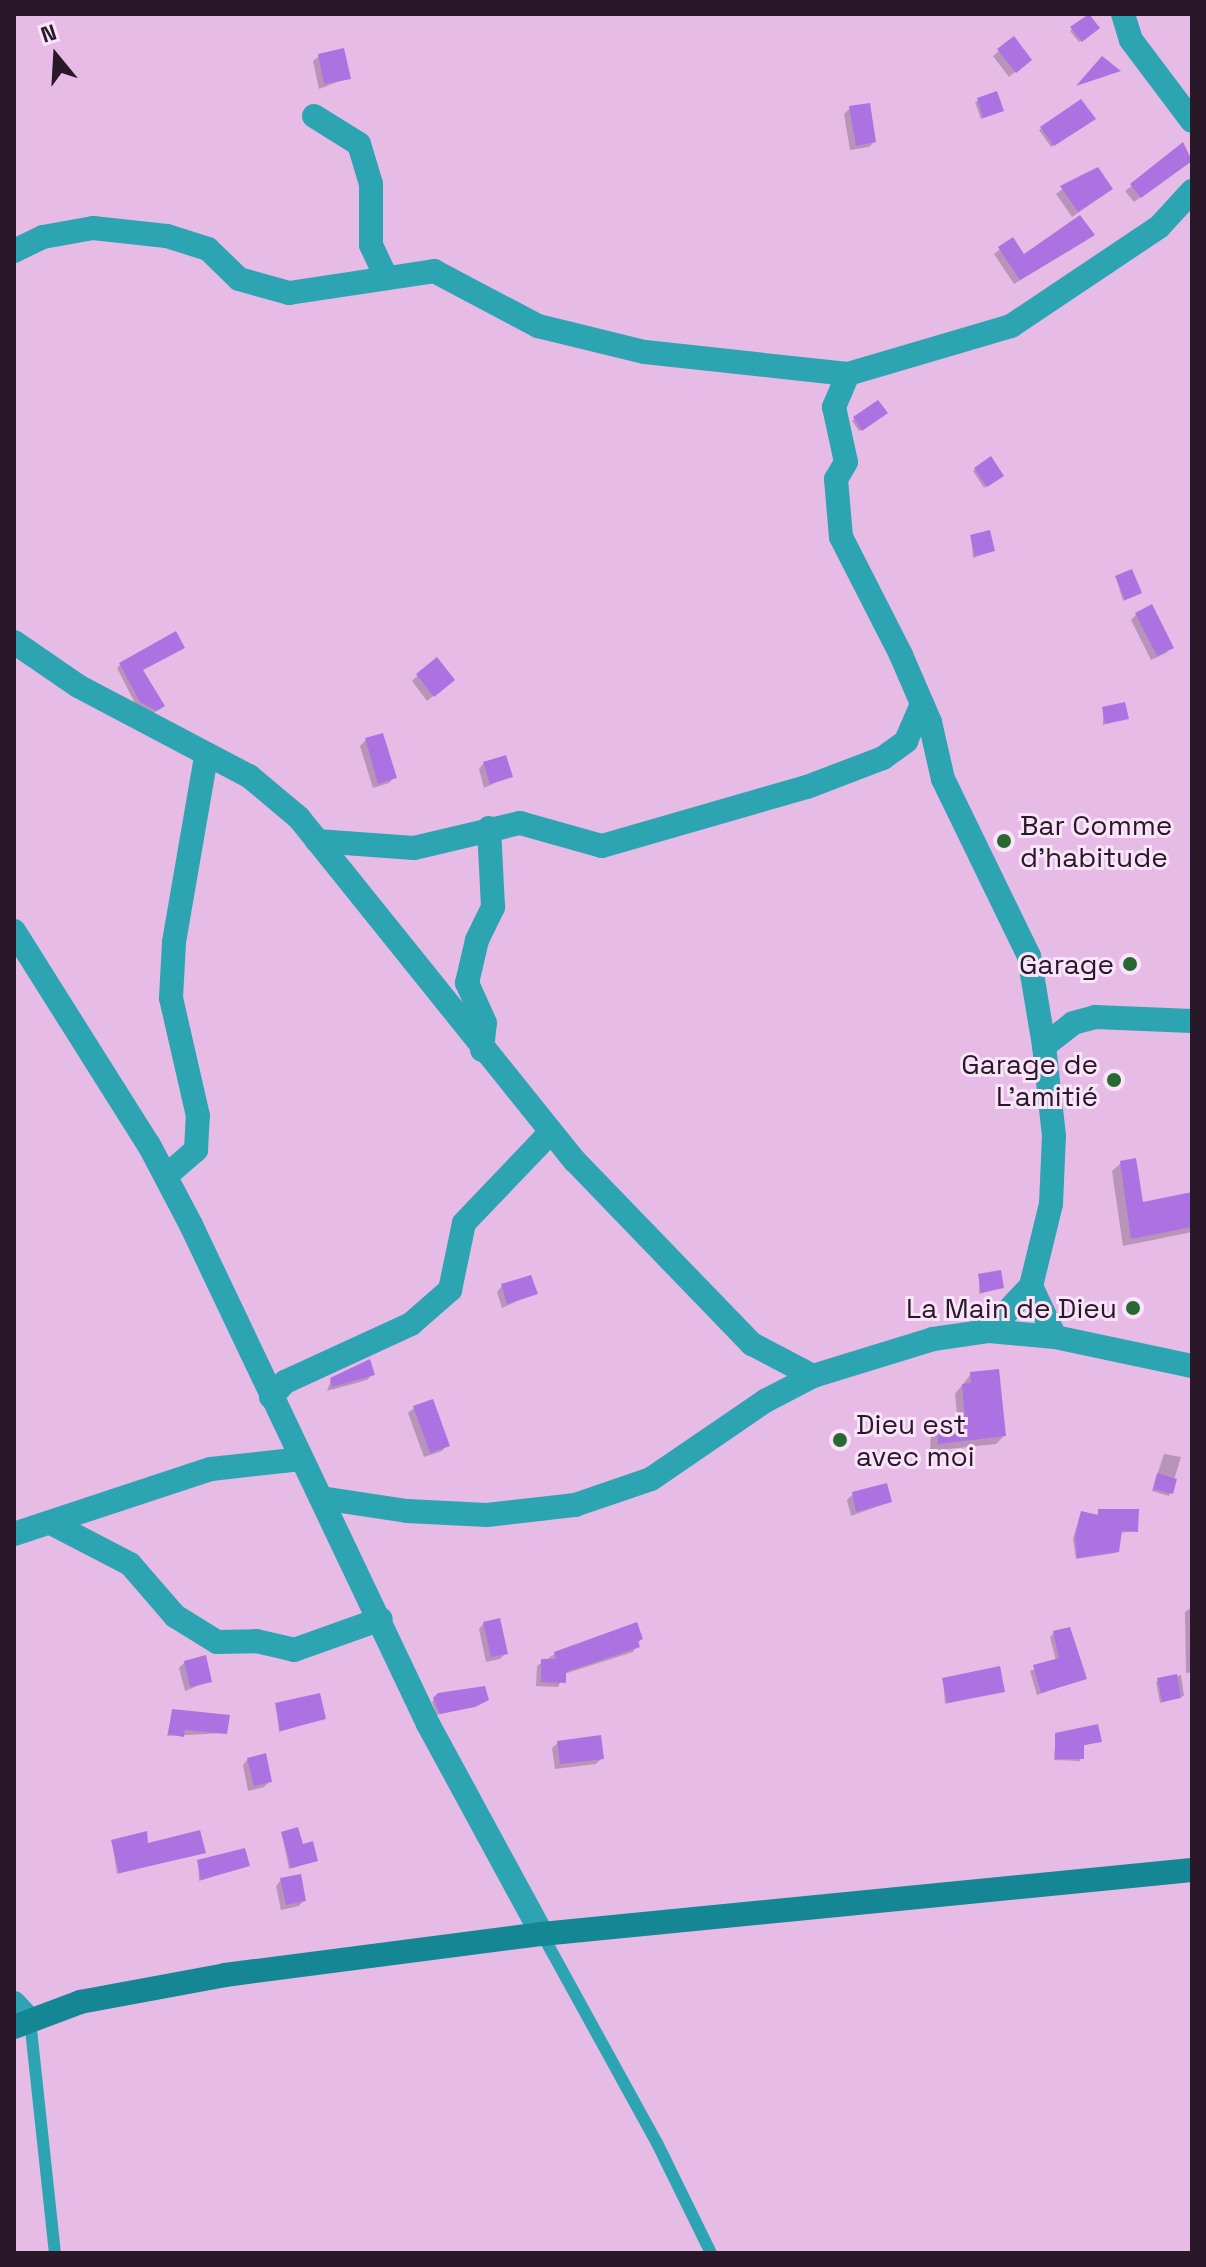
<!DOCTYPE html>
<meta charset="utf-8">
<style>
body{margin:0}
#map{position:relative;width:1206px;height:2267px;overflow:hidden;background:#e6bbe6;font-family:"Space Grotesk",sans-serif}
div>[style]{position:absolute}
.shadow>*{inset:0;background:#0003}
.building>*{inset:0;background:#ad72e2}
.lane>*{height:12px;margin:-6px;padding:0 6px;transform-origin:6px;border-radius:6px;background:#2ca4b2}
.street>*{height:24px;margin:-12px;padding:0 12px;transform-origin:12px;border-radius:12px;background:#2ca4b2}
.secondary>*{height:24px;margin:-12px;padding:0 12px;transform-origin:12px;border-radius:12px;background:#158693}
.dots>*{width:22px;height:22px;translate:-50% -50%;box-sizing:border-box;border:4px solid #fae4fa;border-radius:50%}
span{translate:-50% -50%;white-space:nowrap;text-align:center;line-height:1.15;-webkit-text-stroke:6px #fae4fa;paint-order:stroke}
.poi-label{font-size:28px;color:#291928}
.left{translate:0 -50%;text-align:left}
.right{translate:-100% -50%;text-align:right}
.frame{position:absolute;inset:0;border:16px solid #291928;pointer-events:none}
.north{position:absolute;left:16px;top:16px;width:80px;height:80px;-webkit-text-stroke:6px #fae4fa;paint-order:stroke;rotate:342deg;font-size:22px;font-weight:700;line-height:32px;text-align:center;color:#291928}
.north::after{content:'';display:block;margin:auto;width:28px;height:36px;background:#291928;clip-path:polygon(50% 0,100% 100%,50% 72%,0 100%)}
</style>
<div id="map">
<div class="shadow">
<div style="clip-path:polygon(1088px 16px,1097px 28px,1079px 42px,1070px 31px)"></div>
<div style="clip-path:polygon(1013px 39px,1024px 65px,1009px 77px,993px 56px)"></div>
<div style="clip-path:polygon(319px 56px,348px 78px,319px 89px,313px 61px)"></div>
<div style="clip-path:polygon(996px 94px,1002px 111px,981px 119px,975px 102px)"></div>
<div style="clip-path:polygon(1080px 101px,1091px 121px,1051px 147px,1039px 130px)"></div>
<div style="clip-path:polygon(850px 108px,874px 142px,869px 147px,850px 150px,844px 114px)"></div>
<div style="clip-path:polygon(1182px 145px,1192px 159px,1134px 202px,1125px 191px)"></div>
<div style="clip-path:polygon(1081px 175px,1105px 194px,1072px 217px,1056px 194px)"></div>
<div style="clip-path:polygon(1087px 240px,1014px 284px,994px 254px,1000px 249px,1024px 257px)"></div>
<div style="clip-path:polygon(878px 402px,883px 415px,859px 431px,852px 421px)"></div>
<div style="clip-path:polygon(990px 459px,999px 477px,984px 488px,973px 471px)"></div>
<div style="clip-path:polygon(971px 537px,993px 551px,973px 558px)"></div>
<div style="clip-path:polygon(1116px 578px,1137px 595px,1123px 601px)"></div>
<div style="clip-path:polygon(1137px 614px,1172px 647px,1166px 653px,1151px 660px,1131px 620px)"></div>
<div style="clip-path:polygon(121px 664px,158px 710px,152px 714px,136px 705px,117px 668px)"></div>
<div style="clip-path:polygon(417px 676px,447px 685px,427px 701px,412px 681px)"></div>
<div style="clip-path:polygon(1103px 709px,1127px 718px,1103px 725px)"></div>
<div style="clip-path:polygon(366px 740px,394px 777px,389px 783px,373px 788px,360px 746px)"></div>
<div style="clip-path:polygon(484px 763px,510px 776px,484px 788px,479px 769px)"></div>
<div style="clip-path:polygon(1121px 1163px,1142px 1204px,1192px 1194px,1192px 1232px,1123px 1246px,1112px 1171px)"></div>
<div style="clip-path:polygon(979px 1276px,1002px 1287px,979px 1294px)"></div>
<div style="clip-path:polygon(502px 1286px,535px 1293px,502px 1308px,497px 1292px)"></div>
<div style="clip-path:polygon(373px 1374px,367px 1380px,327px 1391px,331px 1380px)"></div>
<div style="clip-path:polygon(971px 1374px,1004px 1436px,996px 1444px,930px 1451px,931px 1432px,939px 1424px,958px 1424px,955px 1394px)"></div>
<div style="clip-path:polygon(414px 1408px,447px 1445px,442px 1451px,424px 1457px,408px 1413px)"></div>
<div style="clip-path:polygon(1164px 1454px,1181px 1457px,1169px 1496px,1152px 1491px)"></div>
<div style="clip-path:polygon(853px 1494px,890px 1502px,851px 1516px,847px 1500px)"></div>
<div style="clip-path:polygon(1099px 1511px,1136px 1531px,1120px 1533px,1115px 1553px,1076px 1559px,1073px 1539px,1080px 1515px,1096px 1517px)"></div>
<div style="clip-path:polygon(1192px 1607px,1192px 1672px,1186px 1673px,1185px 1612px)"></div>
<div style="clip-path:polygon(484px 1623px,506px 1653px,500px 1659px,486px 1662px,479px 1629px)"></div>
<div style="clip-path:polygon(1054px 1633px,1085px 1678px,1037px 1695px,1030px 1671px,1056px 1661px,1050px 1637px)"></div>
<div style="clip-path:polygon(641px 1639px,633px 1652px,564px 1674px,558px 1687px,536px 1686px,537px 1666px,556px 1653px)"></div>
<div style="clip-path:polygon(185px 1662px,210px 1681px,185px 1691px,179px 1668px)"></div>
<div style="clip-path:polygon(1181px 1675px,1184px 1696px,1160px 1703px,1156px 1682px)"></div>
<div style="clip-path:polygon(943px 1680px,1003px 1691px,945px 1704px)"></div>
<div style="clip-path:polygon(439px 1694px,484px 1702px,437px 1715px,432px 1702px)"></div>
<div style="clip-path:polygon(276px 1705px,324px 1718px,279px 1732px)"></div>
<div style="clip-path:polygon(173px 1711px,225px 1733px,167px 1736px)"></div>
<div style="clip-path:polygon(1056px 1734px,1100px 1741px,1082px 1746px,1080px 1761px,1054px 1760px)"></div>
<div style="clip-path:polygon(558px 1743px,602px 1758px,596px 1764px,555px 1769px,552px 1748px)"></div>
<div style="clip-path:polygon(248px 1759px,270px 1781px,264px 1787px,248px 1791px,243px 1765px)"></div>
<div style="clip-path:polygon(282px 1834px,302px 1846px,316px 1861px,289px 1869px)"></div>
<div style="clip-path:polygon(112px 1842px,146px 1845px,204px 1853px,117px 1874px)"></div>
<div style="clip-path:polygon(198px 1862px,248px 1865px,199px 1881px)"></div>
<div style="clip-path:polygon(281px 1880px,304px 1900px,299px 1906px,281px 1910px,276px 1886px)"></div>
</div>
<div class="building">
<div style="clip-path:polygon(1089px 14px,1100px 28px,1082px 42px,1070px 27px)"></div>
<div style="clip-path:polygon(1014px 36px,1032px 60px,1016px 73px,997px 49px)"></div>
<div style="clip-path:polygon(344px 48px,351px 79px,324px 84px,318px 54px)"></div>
<div style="clip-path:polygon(1102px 56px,1121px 71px,1076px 86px)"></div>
<div style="clip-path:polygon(997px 91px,1004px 111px,983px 118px,977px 98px)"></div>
<div style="clip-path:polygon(1081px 99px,1096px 119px,1054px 146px,1040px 127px)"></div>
<div style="clip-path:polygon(870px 103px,876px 142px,856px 146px,849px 106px)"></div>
<div style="clip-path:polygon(1183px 142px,1192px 161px,1141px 198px,1130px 184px)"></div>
<div style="clip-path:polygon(1098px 167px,1113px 189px,1078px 212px,1060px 186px)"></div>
<div style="clip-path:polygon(1080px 215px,1095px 235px,1020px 280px,998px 247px,1013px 237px,1024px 254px)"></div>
<div style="clip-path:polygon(878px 400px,888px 413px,862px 431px,853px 417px)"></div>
<div style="clip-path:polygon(991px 456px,1004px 476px,987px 487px,974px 468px)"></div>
<div style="clip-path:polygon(990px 530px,995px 551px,975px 556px,970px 535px)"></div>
<div style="clip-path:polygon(1132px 569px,1142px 593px,1125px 600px,1115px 576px)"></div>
<div style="clip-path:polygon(1152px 604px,1174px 648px,1157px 656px,1135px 613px)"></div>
<div style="clip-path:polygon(176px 631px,185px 648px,143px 670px,165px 706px,157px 711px,140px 702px,119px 663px)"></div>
<div style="clip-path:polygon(437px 657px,455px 680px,434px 697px,416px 674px)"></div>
<div style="clip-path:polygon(1125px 702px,1129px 719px,1105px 724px,1102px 707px)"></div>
<div style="clip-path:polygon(383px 733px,397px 778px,378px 784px,365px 738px)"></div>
<div style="clip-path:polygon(506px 755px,513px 777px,490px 784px,483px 762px)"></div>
<div style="clip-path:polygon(1136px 1158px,1143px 1202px,1192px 1192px,1192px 1227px,1131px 1239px,1120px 1161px)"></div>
<div style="clip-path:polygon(1001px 1270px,1004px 1288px,981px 1293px,978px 1274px)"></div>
<div style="clip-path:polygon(531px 1275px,538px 1294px,507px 1304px,501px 1284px)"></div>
<div style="clip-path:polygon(370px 1359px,375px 1375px,332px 1387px,330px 1378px)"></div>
<div style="clip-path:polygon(999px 1369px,1006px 1436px,938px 1444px,938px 1422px,965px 1421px,962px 1384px,971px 1383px,970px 1372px)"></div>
<div style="clip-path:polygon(433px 1399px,450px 1446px,430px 1453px,413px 1406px)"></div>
<div style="clip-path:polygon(1157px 1473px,1177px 1479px,1173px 1494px,1153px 1489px)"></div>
<div style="clip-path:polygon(887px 1483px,892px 1502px,856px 1512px,852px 1492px)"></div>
<div style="clip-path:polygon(1098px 1509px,1139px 1509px,1138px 1532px,1122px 1531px,1119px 1552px,1077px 1558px,1075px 1536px,1081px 1511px,1098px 1515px)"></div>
<div style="clip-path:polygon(500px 1618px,508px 1654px,491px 1657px,483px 1622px)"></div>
<div style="clip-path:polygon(637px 1622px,643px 1639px,638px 1641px,640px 1647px,566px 1672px,566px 1683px,541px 1682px,541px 1659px,556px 1659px,554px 1652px)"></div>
<div style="clip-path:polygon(1070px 1627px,1087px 1679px,1041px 1693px,1033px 1665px,1059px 1658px,1053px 1631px)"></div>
<div style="clip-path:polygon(206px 1655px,212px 1682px,190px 1687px,184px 1661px)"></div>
<div style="clip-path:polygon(1000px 1666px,1005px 1692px,947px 1703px,942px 1678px)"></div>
<div style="clip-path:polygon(1177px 1674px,1181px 1698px,1162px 1702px,1157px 1678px)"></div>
<div style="clip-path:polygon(485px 1686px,489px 1700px,475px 1707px,440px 1714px,433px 1698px,438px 1693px)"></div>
<div style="clip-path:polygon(320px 1693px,326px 1719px,280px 1731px,275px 1703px)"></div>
<div style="clip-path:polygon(172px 1709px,230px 1715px,227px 1734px,185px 1730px,184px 1737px,168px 1734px)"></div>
<div style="clip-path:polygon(1098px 1724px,1102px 1742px,1084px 1745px,1084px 1759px,1055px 1759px,1055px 1733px)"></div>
<div style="clip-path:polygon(601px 1735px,604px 1759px,560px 1764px,557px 1741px)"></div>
<div style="clip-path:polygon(266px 1753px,272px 1782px,254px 1786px,247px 1758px)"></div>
<div style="clip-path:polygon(298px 1827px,303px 1844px,313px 1841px,318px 1861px,291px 1868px,281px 1832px)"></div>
<div style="clip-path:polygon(200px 1830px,206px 1853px,119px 1873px,111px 1840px,147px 1831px,148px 1843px)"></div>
<div style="clip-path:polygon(245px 1848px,250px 1866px,201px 1880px,197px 1860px)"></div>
<div style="clip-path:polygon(301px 1874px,306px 1901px,286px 1905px,280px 1878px)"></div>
</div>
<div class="lane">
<div style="left:542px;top:1934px;width:239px;rotate:61.2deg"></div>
<div style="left:657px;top:2143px;width:123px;rotate:63.9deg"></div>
<div style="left:30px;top:2020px;width:234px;rotate:83.9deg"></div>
</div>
<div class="street">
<div style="left:1123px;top:14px;width:27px;rotate:73deg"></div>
<div style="left:1131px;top:40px;width:101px;rotate:53deg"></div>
<div style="left:314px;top:116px;width:53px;rotate:31.9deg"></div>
<div style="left:359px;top:144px;width:42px;rotate:73.3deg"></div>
<div style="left:371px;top:184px;width:61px;rotate:90deg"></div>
<div style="left:371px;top:245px;width:33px;rotate:65deg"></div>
<div style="left:14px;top:251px;width:32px;rotate:-26deg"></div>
<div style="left:43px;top:237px;width:51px;rotate:-10.2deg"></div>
<div style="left:93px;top:228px;width:74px;rotate:6.2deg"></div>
<div style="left:167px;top:236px;width:43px;rotate:17.6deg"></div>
<div style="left:208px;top:249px;width:43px;rotate:44.1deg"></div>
<div style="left:239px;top:279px;width:52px;rotate:15.6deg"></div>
<div style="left:289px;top:293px;width:147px;rotate:-8.6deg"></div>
<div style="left:434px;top:271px;width:118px;rotate:27.9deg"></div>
<div style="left:538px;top:326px;width:110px;rotate:13.7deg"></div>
<div style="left:645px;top:352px;width:204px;rotate:6.2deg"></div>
<div style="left:848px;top:374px;width:170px;rotate:-16.4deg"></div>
<div style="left:1011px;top:326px;width:178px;rotate:-33.8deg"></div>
<div style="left:1159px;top:227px;width:49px;rotate:-47.5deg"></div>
<div style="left:848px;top:374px;width:36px;rotate:113deg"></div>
<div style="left:834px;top:407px;width:56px;rotate:77.7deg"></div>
<div style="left:846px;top:462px;width:20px;rotate:120deg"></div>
<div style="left:836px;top:479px;width:58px;rotate:85.1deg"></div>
<div style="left:841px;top:537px;width:132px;rotate:63deg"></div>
<div style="left:901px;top:655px;width:73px;rotate:66.6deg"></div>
<div style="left:930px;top:722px;width:58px;rotate:77.2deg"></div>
<div style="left:943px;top:779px;width:197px;rotate:64.1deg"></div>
<div style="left:1029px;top:956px;width:91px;rotate:80.5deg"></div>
<div style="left:14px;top:642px;width:78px;rotate:34.5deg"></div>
<div style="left:78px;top:686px;width:193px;rotate:27.8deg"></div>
<div style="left:249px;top:776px;width:65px;rotate:40deg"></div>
<div style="left:299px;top:818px;width:440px;rotate:51.2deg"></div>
<div style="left:575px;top:1161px;width:255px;rotate:46deg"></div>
<div style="left:752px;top:1344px;width:69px;rotate:27.7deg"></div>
<div style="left:317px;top:841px;width:97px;rotate:4.1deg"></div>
<div style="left:414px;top:848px;width:109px;rotate:-13.3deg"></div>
<div style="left:520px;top:823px;width:85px;rotate:15.7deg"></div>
<div style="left:602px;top:846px;width:213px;rotate:-16.1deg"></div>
<div style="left:807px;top:787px;width:81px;rotate:-20.9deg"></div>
<div style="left:883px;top:758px;width:29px;rotate:-36deg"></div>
<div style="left:906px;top:741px;width:40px;rotate:-66.6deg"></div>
<div style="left:14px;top:931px;width:253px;rotate:57.8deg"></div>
<div style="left:149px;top:1145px;width:90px;rotate:62.3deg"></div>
<div style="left:191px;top:1225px;width:552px;rotate:64.59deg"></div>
<div style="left:428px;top:1724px;width:239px;rotate:61.5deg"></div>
<div style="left:482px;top:1050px;width:27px;rotate:-84deg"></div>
<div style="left:485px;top:1023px;width:44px;rotate:-114.2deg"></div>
<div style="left:467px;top:983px;width:44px;rotate:-76.9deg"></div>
<div style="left:477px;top:940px;width:37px;rotate:-64deg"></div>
<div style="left:493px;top:907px;width:79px;rotate:-92.9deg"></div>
<div style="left:166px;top:1176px;width:40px;rotate:-41deg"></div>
<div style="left:196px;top:1150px;width:34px;rotate:-87deg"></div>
<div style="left:198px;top:1116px;width:121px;rotate:-102.9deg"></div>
<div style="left:171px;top:998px;width:56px;rotate:-86.9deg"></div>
<div style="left:174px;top:942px;width:189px;rotate:-80.2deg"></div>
<div style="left:1031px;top:1286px;width:56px;rotate:64.8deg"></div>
<div style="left:989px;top:1331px;width:62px;rotate:-47deg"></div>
<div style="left:1031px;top:1286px;width:84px;rotate:-76.3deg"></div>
<div style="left:1051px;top:1204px;width:68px;rotate:-87.5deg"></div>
<div style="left:1054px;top:1136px;width:91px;rotate:-96.3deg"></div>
<div style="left:1044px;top:1046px;width:37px;rotate:-38deg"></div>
<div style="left:1073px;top:1023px;width:23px;rotate:-15deg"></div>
<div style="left:1095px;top:1017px;width:97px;rotate:2.4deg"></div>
<div style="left:271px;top:1397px;width:21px;rotate:-47deg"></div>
<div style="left:285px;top:1382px;width:139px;rotate:-24.7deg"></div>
<div style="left:411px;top:1324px;width:52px;rotate:-41.1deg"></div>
<div style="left:450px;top:1290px;width:68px;rotate:-78.2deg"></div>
<div style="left:464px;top:1223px;width:126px;rotate:-46.3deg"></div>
<div style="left:321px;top:1498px;width:87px;rotate:8.6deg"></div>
<div style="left:407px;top:1511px;width:80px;rotate:2.9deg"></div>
<div style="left:487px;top:1515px;width:89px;rotate:-6.5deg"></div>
<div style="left:575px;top:1505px;width:80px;rotate:-18.9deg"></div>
<div style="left:651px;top:1479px;width:138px;rotate:-34.4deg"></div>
<div style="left:765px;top:1401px;width:54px;rotate:-27.5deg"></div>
<div style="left:813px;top:1376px;width:126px;rotate:-17.1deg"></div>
<div style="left:933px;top:1339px;width:57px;rotate:-8.1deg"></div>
<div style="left:989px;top:1331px;width:66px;rotate:5.2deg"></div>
<div style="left:1055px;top:1337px;width:140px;rotate:12deg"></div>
<div style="left:53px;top:1524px;width:87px;rotate:27.5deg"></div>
<div style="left:130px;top:1564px;width:69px;rotate:49.1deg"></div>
<div style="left:175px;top:1616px;width:49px;rotate:31.8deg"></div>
<div style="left:217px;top:1642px;width:39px;rotate:-1deg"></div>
<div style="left:256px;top:1641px;width:39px;rotate:13deg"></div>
<div style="left:294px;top:1650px;width:92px;rotate:-19.6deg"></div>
<div style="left:14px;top:1534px;width:207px;rotate:-18.3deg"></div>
<div style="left:211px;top:1469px;width:91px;rotate:-6.3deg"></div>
<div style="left:14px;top:2003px;width:23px;rotate:47deg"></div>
</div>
<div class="secondary">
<div style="left:14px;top:2027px;width:71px;rotate:-20.7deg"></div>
<div style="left:80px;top:2002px;width:147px;rotate:-10.5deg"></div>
<div style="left:225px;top:1975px;width:320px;rotate:-7.4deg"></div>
<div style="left:542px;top:1934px;width:653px;rotate:-5.62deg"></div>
</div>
<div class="dots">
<div style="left:1004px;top:841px;background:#286933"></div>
<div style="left:1130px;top:964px;background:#286933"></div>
<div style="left:1114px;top:1080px;background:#286933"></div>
<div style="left:1133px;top:1308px;background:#286933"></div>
<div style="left:840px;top:1440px;background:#286933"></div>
</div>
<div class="poi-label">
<span class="left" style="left:1020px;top:841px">Bar Comme<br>d'habitude</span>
<span class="right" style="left:1114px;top:964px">Garage</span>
<span class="right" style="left:1098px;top:1080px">Garage de<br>L'amitié</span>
<span class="right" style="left:1117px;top:1308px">La Main de Dieu</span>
<span class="left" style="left:856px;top:1440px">Dieu est<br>avec moi</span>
</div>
<div class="frame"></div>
<div class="north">N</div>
</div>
